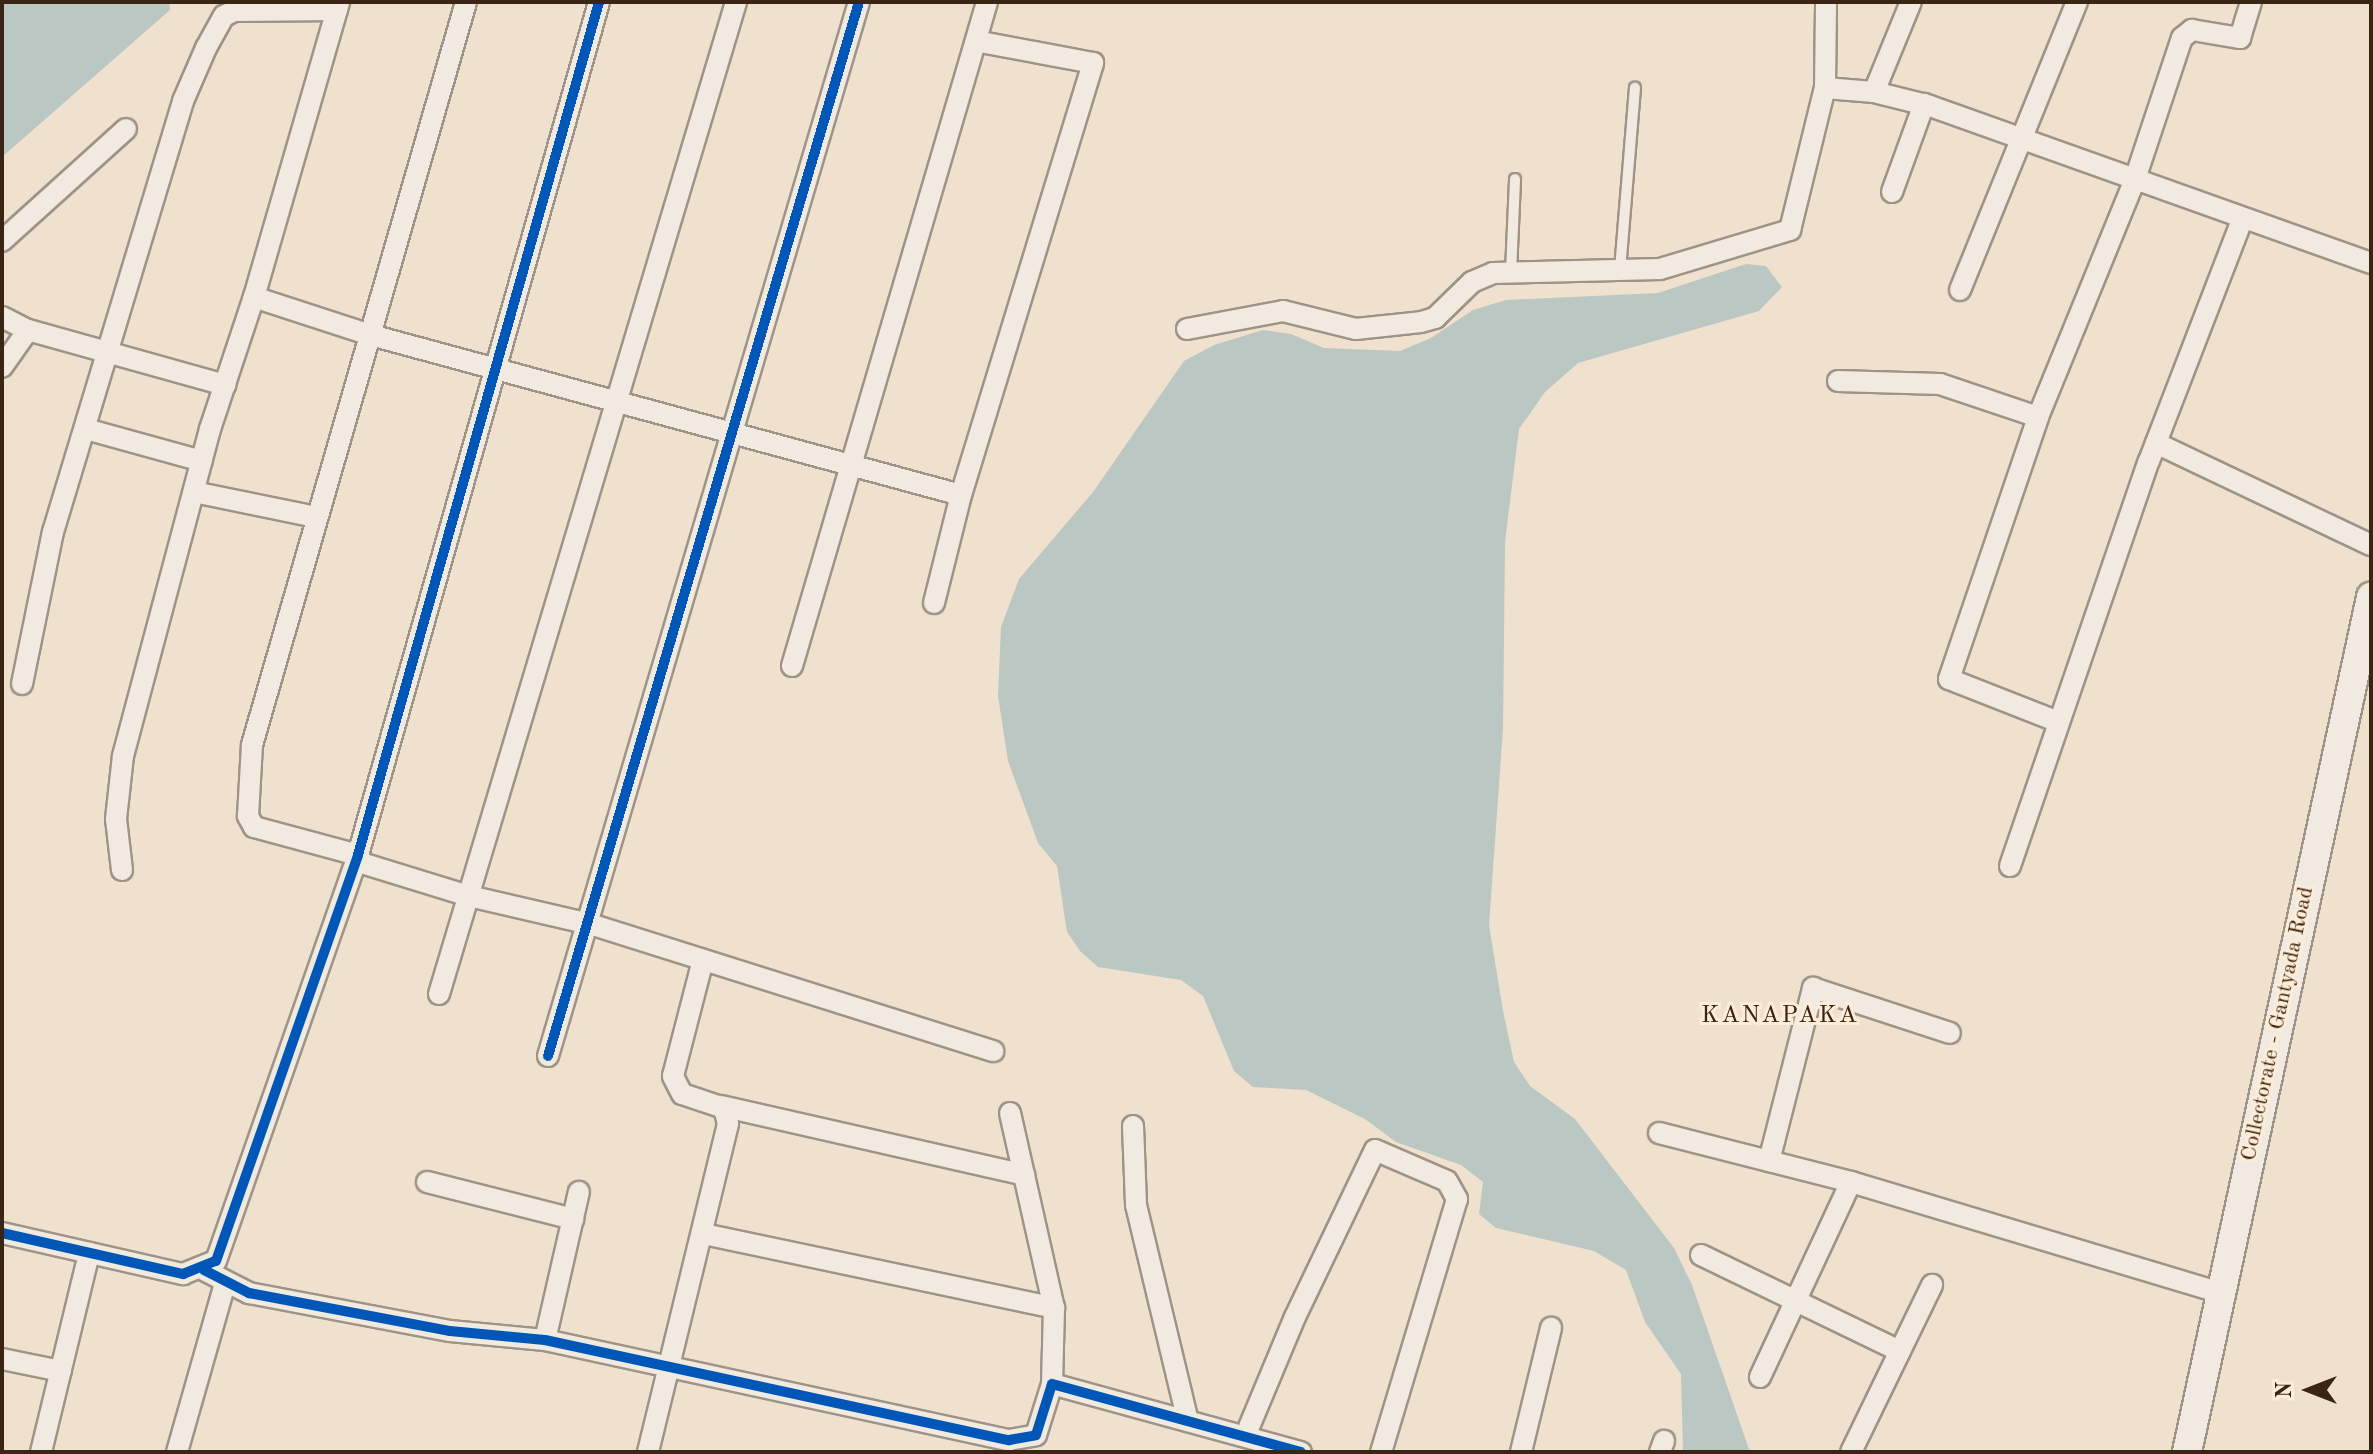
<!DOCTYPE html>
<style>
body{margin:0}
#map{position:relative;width:2373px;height:1454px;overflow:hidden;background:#efe1ce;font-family:"Old Standard TT",serif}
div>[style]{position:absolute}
.water>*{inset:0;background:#bac7c2}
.roads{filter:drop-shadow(2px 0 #9e9386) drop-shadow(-2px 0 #9e9386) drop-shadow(0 2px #9e9386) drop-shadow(0 -2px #9e9386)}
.lane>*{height:10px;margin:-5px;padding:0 5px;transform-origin:5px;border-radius:5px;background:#f1eae0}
.street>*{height:20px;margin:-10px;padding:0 10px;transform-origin:10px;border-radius:10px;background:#f1eae0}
.secondary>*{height:28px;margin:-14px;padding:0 14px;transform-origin:14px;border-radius:14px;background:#f1eae0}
.cycleway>*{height:10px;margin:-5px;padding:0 5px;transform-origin:5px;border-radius:5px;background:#0057b8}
span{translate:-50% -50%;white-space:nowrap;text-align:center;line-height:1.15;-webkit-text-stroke:6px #fdedd7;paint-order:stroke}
.street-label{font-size:22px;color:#3a2413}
.neighbourhood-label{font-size:24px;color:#3a2413;letter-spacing:2px}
.frame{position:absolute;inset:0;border:4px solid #3a2413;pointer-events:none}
.north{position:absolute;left:2269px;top:1350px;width:80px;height:80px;-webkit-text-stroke:6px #fdedd7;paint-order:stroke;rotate:270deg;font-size:22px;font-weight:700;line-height:32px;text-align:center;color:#3a2413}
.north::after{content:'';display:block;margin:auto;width:28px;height:36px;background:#3a2413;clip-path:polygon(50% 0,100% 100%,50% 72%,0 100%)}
</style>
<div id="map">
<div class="water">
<div style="clip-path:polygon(2px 2px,169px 2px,170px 10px,2px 157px)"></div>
<div style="clip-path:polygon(1746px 264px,1766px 266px,1782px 287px,1759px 311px,1578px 363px,1545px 392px,1519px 429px,1505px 542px,1503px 729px,1489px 925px,1503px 1011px,1514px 1062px,1530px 1086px,1575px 1119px,1674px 1248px,1692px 1285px,1750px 1452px,1683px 1452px,1681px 1374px,1645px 1322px,1626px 1270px,1594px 1251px,1496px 1228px,1479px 1214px,1483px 1182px,1461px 1165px,1396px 1142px,1365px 1119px,1306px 1090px,1253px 1087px,1234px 1071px,1203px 996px,1181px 980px,1098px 967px,1080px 951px,1067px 932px,1057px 866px,1038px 843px,1008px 761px,998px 696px,1001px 627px,1019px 579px,1093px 492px,1184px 361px,1214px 345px,1263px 330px,1291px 334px,1324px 348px,1400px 351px,1431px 338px,1473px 310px,1506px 300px,1658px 293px)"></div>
</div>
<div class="roads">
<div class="lane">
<div style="left:1620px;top:270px;width:183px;rotate:-85.3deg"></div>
<div style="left:1511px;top:272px;width:93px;rotate:-87.5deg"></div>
</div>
<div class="street">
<div style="left:1825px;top:88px;width:49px;rotate:4.7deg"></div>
<div style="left:1874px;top:92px;width:58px;rotate:14deg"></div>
<div style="left:1930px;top:106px;width:468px;rotate:19.6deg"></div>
<div style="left:1874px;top:92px;width:97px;rotate:-67.7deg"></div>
<div style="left:1892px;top:192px;width:94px;rotate:-70deg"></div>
<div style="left:2px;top:241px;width:167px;rotate:-42.1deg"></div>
<div style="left:1960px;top:290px;width:311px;rotate:-67.9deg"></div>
<div style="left:254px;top:297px;width:119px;rotate:18.1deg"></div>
<div style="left:367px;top:334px;width:615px;rotate:15.17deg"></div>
<div style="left:2px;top:317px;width:29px;rotate:27deg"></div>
<div style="left:28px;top:330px;width:205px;rotate:15.6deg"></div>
<div style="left:1187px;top:329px;width:98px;rotate:-10.6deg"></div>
<div style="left:1283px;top:311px;width:75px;rotate:13.9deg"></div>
<div style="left:1356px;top:329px;width:65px;rotate:-6.1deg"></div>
<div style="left:1421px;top:322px;width:15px;rotate:-16deg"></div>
<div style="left:1435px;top:318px;width:52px;rotate:-44.2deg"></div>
<div style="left:1472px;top:282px;width:23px;rotate:-23deg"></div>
<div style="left:1493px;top:273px;width:167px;rotate:-1.4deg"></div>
<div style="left:1660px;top:269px;width:136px;rotate:-16.7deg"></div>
<div style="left:1790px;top:230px;width:146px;rotate:-76.2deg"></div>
<div style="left:1825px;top:88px;width:86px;rotate:-89.3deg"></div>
<div style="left:2px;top:367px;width:45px;rotate:-54.9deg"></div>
<div style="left:1838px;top:381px;width:102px;rotate:1.7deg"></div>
<div style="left:1940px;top:384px;width:103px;rotate:18.6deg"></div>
<div style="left:86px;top:429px;width:120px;rotate:15.4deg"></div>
<div style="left:2156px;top:443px;width:238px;rotate:25.4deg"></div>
<div style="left:194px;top:492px;width:125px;rotate:11.6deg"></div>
<div style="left:934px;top:603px;width:111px;rotate:-76deg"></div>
<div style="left:961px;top:495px;width:452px;rotate:-73deg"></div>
<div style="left:1093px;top:63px;width:119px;rotate:-169.4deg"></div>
<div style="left:792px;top:666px;width:692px;rotate:-73.63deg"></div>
<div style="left:22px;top:684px;width:155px;rotate:-78.5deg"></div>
<div style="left:53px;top:532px;width:450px;rotate:-73.2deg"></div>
<div style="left:183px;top:101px;width:58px;rotate:-66.5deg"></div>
<div style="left:206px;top:48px;width:37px;rotate:-61deg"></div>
<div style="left:224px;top:16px;width:11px;rotate:-27deg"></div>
<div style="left:234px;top:11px;width:103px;rotate:-0.6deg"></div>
<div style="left:2056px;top:721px;width:115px;rotate:-158.6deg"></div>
<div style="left:1949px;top:679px;width:277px;rotate:-71.2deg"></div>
<div style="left:2038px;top:417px;width:257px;rotate:-67.8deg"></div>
<div style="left:2135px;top:179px;width:149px;rotate:-71.6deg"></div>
<div style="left:2182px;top:38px;width:13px;rotate:-39deg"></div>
<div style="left:2192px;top:30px;width:49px;rotate:9.5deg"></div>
<div style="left:2240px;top:38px;width:38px;rotate:-73deg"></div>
<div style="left:358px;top:855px;width:108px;rotate:-164.9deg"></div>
<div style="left:254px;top:827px;width:13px;rotate:-119deg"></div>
<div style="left:248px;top:816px;width:71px;rotate:-86.8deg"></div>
<div style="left:252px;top:745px;width:773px;rotate:-73.93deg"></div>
<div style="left:355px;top:861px;width:119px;rotate:17.1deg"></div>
<div style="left:469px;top:896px;width:124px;rotate:13deg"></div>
<div style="left:590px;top:924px;width:423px;rotate:17.5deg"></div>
<div style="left:2010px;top:866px;width:428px;rotate:-71.1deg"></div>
<div style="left:2149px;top:461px;width:258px;rotate:-68.9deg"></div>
<div style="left:122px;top:870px;width:51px;rotate:-96.7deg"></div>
<div style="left:116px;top:819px;width:63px;rotate:-83.7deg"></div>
<div style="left:123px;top:756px;width:338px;rotate:-75.1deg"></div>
<div style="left:210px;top:429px;width:139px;rotate:-71.6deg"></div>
<div style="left:254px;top:297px;width:307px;rotate:-73.9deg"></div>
<div style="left:439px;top:994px;width:1036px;rotate:-73.33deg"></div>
<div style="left:548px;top:1056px;width:1099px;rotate:-73.56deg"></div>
<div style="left:721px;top:1106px;width:311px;rotate:12.8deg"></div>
<div style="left:1010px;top:1113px;width:200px;rotate:77.3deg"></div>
<div style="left:1054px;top:1308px;width:76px;rotate:91.5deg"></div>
<div style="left:1133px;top:1126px;width:79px;rotate:87.8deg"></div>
<div style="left:1136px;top:1205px;width:222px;rotate:76.5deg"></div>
<div style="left:1659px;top:1133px;width:198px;rotate:14.3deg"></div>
<div style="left:1851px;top:1182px;width:386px;rotate:16.7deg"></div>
<div style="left:1769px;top:1161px;width:179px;rotate:-75.7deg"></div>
<div style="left:1813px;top:988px;width:144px;rotate:18.2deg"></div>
<div style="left:427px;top:1182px;width:151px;rotate:14.2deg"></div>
<div style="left:2px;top:1233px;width:186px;rotate:12.8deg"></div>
<div style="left:183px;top:1274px;width:35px;rotate:-22deg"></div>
<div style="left:216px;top:1261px;width:430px;rotate:-70.7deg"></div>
<div style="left:358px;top:855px;width:886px;rotate:-74.22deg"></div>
<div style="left:704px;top:1234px;width:358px;rotate:11.9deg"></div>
<div style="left:1701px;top:1255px;width:221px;rotate:25.8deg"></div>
<div style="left:204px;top:1270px;width:51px;rotate:27.1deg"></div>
<div style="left:249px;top:1293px;width:205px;rotate:10.7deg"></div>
<div style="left:450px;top:1331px;width:95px;rotate:5.4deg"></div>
<div style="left:545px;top:1340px;width:475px;rotate:12.2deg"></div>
<div style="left:1009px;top:1440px;width:27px;rotate:-10deg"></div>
<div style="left:1036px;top:1435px;width:53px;rotate:-72.6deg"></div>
<div style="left:1052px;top:1384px;width:258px;rotate:15.3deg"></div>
<div style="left:545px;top:1340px;width:152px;rotate:-77.1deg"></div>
<div style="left:2px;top:1359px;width:60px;rotate:11.5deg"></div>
<div style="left:1760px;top:1377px;width:215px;rotate:-65deg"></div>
<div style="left:1249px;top:1427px;width:119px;rotate:-67.3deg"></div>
<div style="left:1295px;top:1317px;width:185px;rotate:-64.4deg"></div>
<div style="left:1375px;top:1150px;width:78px;rotate:23.3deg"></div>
<div style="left:1447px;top:1181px;width:21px;rotate:61deg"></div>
<div style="left:1457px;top:1199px;width:264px;rotate:106.7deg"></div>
<div style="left:41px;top:1452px;width:205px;rotate:-76.4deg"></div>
<div style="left:177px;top:1452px;width:175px;rotate:-74.1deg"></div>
<div style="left:648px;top:1452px;width:338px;rotate:-76.3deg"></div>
<div style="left:728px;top:1124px;width:16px;rotate:-104deg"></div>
<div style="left:724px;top:1108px;width:44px;rotate:-161.6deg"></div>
<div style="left:682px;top:1094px;width:20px;rotate:-117deg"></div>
<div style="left:673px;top:1076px;width:120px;rotate:-75.5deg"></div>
<div style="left:1521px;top:1452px;width:128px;rotate:-76.4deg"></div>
<div style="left:1660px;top:1452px;width:12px;rotate:-70deg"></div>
<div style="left:1851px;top:1452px;width:186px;rotate:-64.1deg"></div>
</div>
<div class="secondary">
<div style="left:2187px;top:1452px;width:875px;rotate:-77.85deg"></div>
</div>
</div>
<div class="cycleway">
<div style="left:548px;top:1056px;width:1099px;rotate:-73.56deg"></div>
<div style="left:2px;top:1233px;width:186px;rotate:12.8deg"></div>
<div style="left:183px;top:1274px;width:35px;rotate:-22deg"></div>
<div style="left:216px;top:1261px;width:430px;rotate:-70.7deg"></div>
<div style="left:358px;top:855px;width:886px;rotate:-74.22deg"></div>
<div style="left:204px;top:1270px;width:51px;rotate:27.1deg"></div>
<div style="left:249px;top:1293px;width:205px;rotate:10.7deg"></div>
<div style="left:450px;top:1331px;width:95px;rotate:5.4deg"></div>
<div style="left:545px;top:1340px;width:475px;rotate:12.2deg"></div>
<div style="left:1009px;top:1440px;width:27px;rotate:-10deg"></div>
<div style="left:1036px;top:1435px;width:53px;rotate:-72.6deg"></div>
<div style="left:1052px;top:1384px;width:258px;rotate:15.3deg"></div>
</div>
<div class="street-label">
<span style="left:2278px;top:1024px;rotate:-78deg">Collectorate - Gantyada Road</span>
</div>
<div class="neighbourhood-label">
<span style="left:1780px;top:1017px">KANAPAKA</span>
</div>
<div class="frame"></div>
<div class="north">N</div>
</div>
